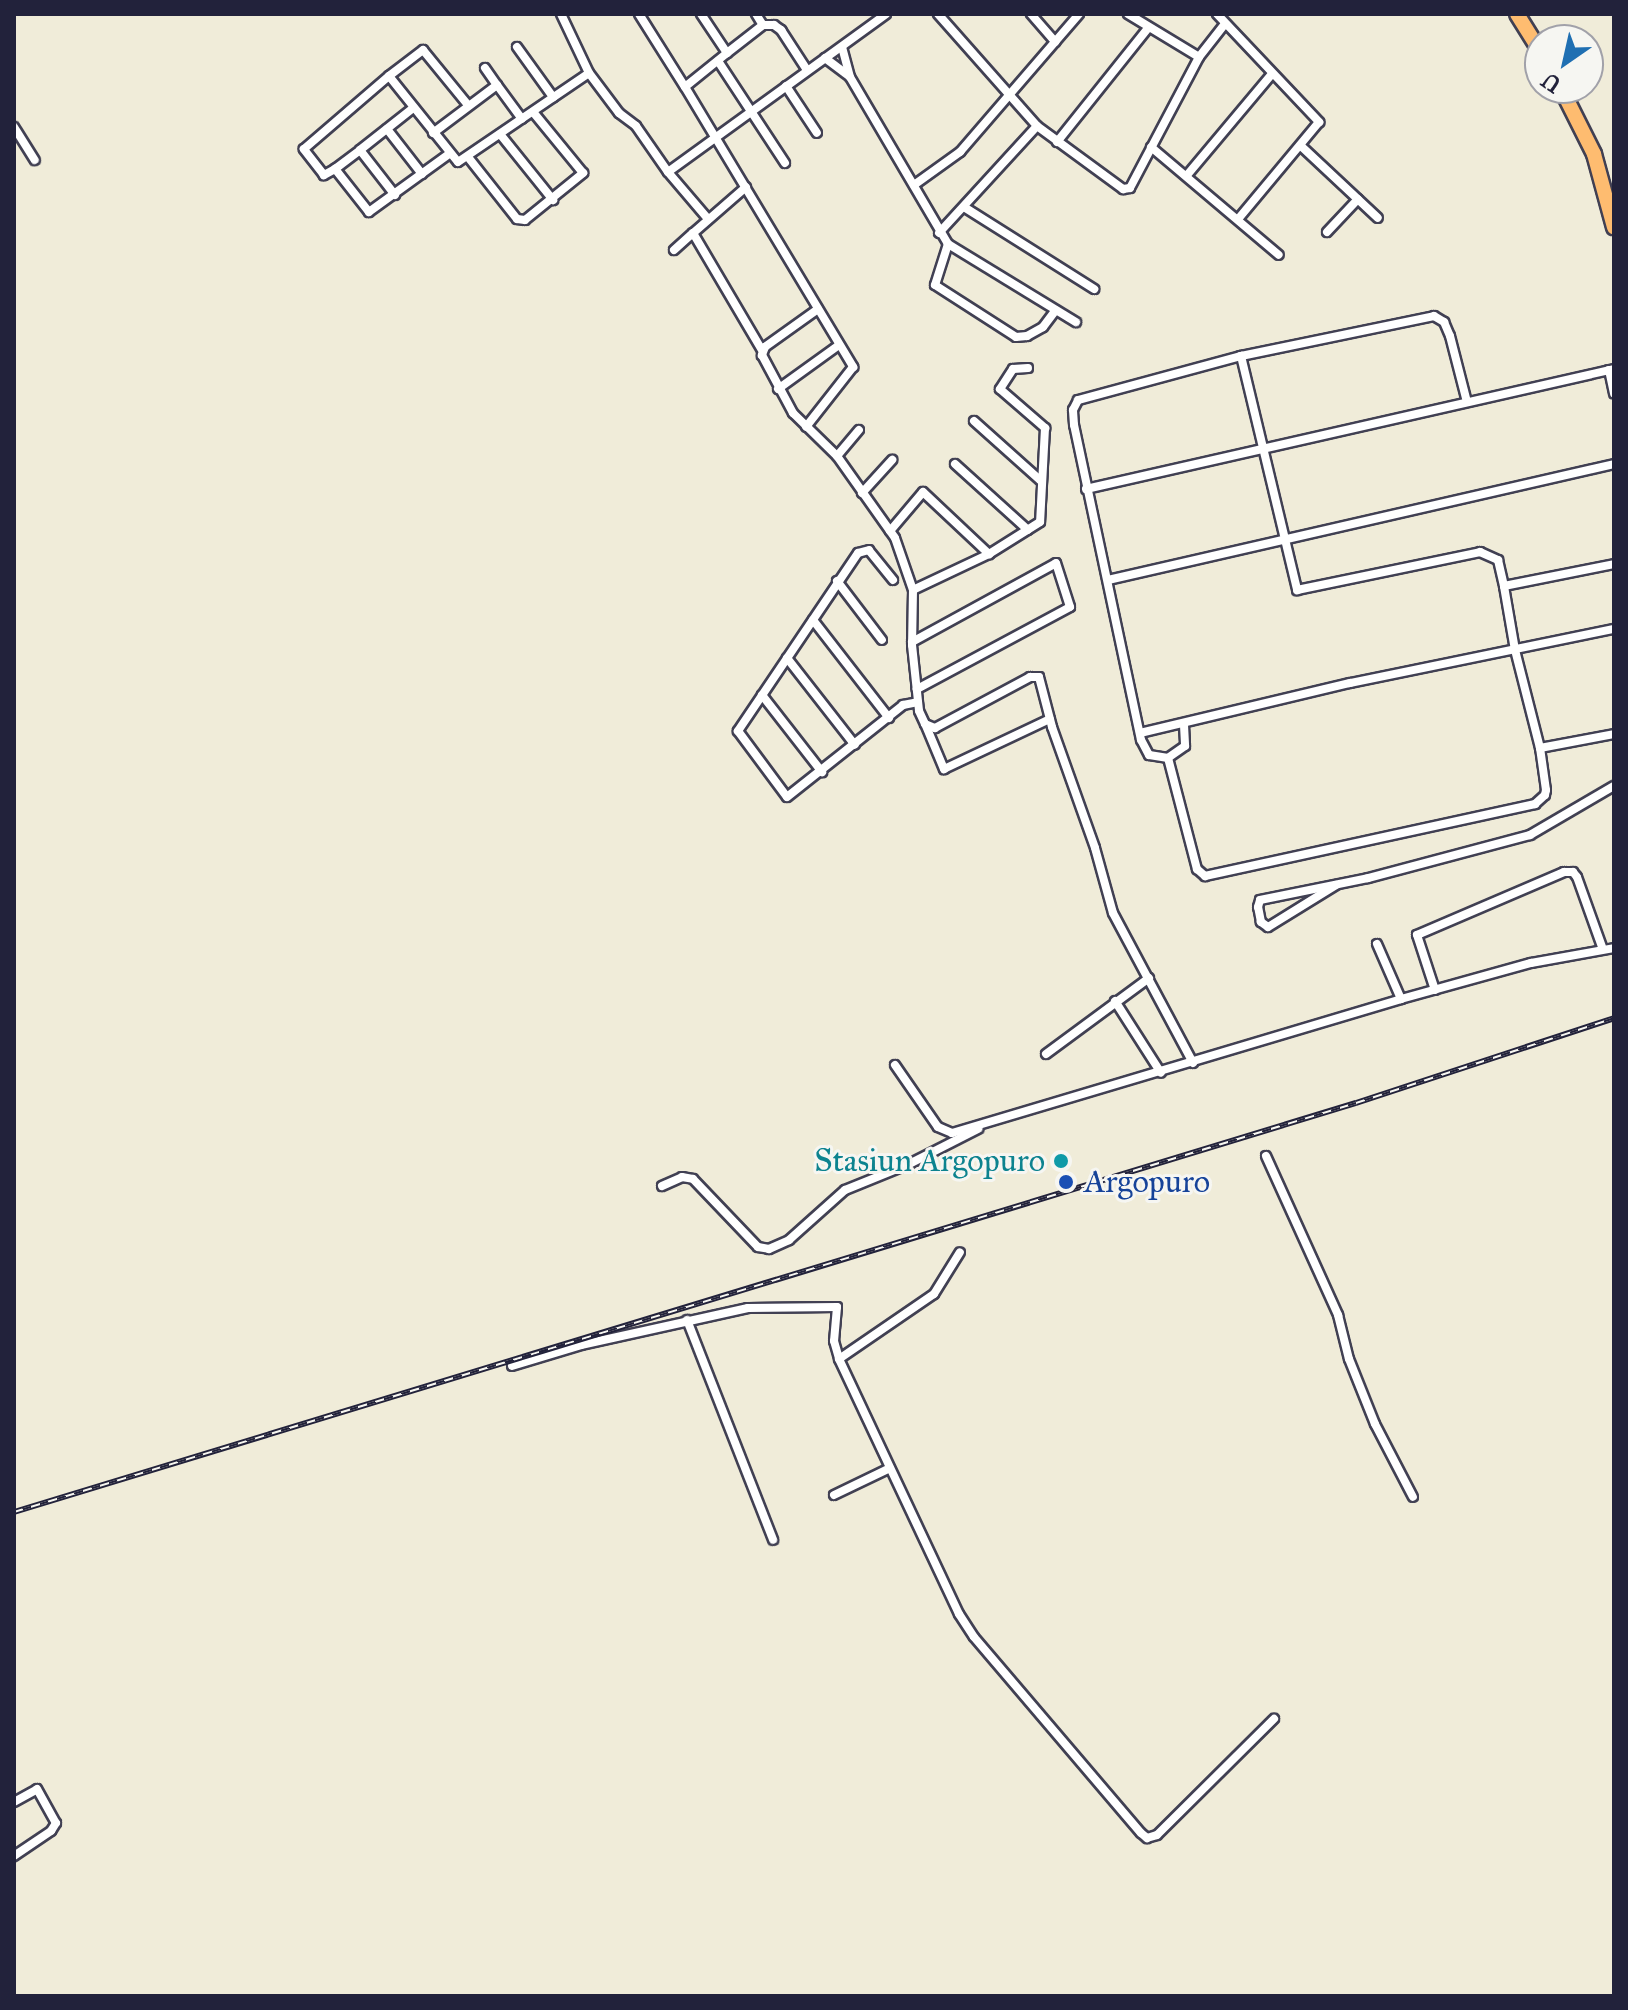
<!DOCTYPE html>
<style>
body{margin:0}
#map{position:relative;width:1628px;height:2010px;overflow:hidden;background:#f0ecd9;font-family:"IM FELL Great Primer",serif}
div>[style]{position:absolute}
.roads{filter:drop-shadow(2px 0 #414053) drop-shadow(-2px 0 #414053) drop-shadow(0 2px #414053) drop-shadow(0 -2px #414053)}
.street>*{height:8px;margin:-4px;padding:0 4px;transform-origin:4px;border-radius:4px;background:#fff}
.highway>*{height:14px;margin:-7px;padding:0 7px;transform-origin:7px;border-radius:7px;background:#febc70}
.rail>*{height:6px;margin-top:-3px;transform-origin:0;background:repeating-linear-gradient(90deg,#f6f6f2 0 9px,#22223b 0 18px);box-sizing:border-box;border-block:2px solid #22223b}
.dots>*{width:22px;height:22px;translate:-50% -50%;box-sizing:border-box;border:4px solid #f6f6f2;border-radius:50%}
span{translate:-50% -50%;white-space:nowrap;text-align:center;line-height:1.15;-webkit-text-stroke:6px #f6f6f2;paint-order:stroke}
.culture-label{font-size:32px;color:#0d838f}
.right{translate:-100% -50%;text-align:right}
.transit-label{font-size:32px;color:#164399}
.left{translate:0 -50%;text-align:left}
.frame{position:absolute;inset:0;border:16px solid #22223b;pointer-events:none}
.north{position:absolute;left:1524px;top:24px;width:80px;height:80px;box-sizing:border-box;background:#f6f6f2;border:2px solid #a1a1a9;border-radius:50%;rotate:214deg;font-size:22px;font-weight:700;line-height:32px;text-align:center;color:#22223b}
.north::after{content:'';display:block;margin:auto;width:28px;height:36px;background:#1f6fb2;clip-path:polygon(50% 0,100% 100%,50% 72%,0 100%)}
</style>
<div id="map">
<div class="roads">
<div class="street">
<div style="left:561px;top:14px;width:65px;rotate:64.6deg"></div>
<div style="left:589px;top:73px;width:50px;rotate:53.1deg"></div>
<div style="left:619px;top:113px;width:21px;rotate:37deg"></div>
<div style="left:636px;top:126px;width:56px;rotate:55.2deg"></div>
<div style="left:668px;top:172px;width:62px;rotate:49.6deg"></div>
<div style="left:639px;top:14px;width:86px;rotate:57.8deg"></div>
<div style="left:701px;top:14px;width:47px;rotate:56.3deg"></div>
<div style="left:727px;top:53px;width:46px;rotate:-37.9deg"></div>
<div style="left:756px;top:14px;width:13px;rotate:58deg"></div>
<div style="left:763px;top:25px;width:11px"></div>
<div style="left:774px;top:25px;width:9px;rotate:36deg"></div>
<div style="left:781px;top:30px;width:48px;rotate:57deg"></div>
<div style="left:938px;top:14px;width:149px;rotate:48.5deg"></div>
<div style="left:1037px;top:126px;width:145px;rotate:132.5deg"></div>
<div style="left:1031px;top:14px;width:37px;rotate:49deg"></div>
<div style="left:1128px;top:14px;width:83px;rotate:31.2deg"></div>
<div style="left:1217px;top:14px;width:149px;rotate:46.6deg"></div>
<div style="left:1319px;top:122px;width:125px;rotate:129.8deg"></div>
<div style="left:517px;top:47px;width:62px;rotate:54.2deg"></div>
<div style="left:842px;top:47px;width:31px;rotate:75deg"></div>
<div style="left:850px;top:77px;width:194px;rotate:59.6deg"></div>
<div style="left:948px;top:244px;width:150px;rotate:31.4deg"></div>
<div style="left:727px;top:53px;width:54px;rotate:141deg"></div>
<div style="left:685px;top:87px;width:327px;rotate:59deg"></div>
<div style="left:853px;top:367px;width:76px;rotate:128.1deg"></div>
<div style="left:825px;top:58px;width:30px;rotate:37deg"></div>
<div style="left:718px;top:61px;width:122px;rotate:56.7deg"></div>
<div style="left:485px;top:68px;width:21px;rotate:55deg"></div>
<div style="left:389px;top:76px;width:43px;rotate:-37.4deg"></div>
<div style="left:423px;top:50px;width:71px;rotate:50.7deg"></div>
<div style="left:786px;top:86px;width:56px;rotate:56.6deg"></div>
<div style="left:1037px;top:126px;width:107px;rotate:36.2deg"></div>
<div style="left:1123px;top:189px;width:7px;rotate:-8deg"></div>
<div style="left:1130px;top:188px;width:148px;rotate:-62.2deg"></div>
<div style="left:1199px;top:57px;width:41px;rotate:-52deg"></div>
<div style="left:14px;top:127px;width:39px;rotate:58deg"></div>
<div style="left:387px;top:129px;width:57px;rotate:52.1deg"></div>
<div style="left:433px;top:133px;width:80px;rotate:-36.9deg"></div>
<div style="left:497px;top:85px;width:42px;rotate:53.7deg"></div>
<div style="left:500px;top:134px;width:85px;rotate:51.2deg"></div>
<div style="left:1057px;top:142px;width:146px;rotate:-51.4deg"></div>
<div style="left:1301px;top:146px;width:105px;rotate:43.1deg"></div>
<div style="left:1151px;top:147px;width:167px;rotate:40.2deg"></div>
<div style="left:449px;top:154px;width:99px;rotate:144.1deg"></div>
<div style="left:369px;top:212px;width:55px;rotate:-128.3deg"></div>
<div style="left:335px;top:169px;width:13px;rotate:151deg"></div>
<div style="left:324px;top:175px;width:33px;rotate:-128deg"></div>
<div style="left:304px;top:149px;width:112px;rotate:-40.7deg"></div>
<div style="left:389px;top:76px;width:110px;rotate:51.3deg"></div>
<div style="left:458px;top:162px;width:158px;rotate:-34.2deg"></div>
<div style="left:468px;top:157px;width:79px;rotate:51.7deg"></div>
<div style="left:517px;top:219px;width:8px;rotate:7deg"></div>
<div style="left:525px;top:220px;width:75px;rotate:-39deg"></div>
<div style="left:583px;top:173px;width:79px;rotate:-129.3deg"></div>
<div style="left:335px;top:169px;width:31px;rotate:-37deg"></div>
<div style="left:668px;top:172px;width:269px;rotate:-35.9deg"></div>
<div style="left:1188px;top:174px;width:131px;rotate:-50deg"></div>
<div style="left:914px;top:185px;width:57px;rotate:-35.7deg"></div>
<div style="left:960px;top:152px;width:182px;rotate:-49.2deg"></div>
<div style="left:746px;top:187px;width:70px;rotate:139deg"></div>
<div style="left:693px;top:233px;width:136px;rotate:59.5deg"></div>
<div style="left:395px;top:195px;width:57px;rotate:-127.9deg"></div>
<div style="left:360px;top:150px;width:68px;rotate:-38.4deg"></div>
<div style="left:964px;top:207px;width:154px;rotate:32.2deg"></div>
<div style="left:1327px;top:232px;width:45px;rotate:-46.8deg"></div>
<div style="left:948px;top:244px;width:43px;rotate:107.6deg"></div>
<div style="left:935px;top:285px;width:96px;rotate:32.7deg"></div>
<div style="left:1016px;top:337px;width:11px;rotate:-5deg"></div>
<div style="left:1027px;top:336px;width:18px;rotate:-29deg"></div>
<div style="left:1043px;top:327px;width:21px;rotate:-53deg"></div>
<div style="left:674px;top:250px;width:25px;rotate:-42deg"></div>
<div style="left:818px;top:309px;width:65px;rotate:144.4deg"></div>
<div style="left:765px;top:347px;width:9px;rotate:111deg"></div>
<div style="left:762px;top:355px;width:66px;rotate:61.9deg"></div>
<div style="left:793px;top:413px;width:62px;rotate:44.3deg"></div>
<div style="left:837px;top:456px;width:100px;rotate:54.7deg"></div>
<div style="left:895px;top:538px;width:55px;rotate:70.9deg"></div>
<div style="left:1241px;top:356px;width:241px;rotate:76.5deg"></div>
<div style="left:1297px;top:590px;width:187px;rotate:-11.7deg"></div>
<div style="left:1480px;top:552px;width:20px;rotate:24deg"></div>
<div style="left:1498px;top:560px;width:27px;rotate:77deg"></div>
<div style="left:1504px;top:586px;width:112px;rotate:-11.3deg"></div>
<div style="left:1028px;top:368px;width:15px;rotate:176deg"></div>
<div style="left:1013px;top:369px;width:24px;rotate:123deg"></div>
<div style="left:1000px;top:389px;width:60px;rotate:40.9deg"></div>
<div style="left:1045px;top:428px;width:94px;rotate:93deg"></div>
<div style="left:1040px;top:522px;width:60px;rotate:147.9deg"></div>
<div style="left:989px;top:554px;width:84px;rotate:154.7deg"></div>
<div style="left:913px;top:590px;width:55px;rotate:91deg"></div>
<div style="left:912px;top:645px;width:66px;rotate:83.9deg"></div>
<div style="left:919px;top:711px;width:14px;rotate:65deg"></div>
<div style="left:925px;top:724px;width:11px;rotate:22deg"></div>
<div style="left:935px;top:728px;width:108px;rotate:-28.2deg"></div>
<div style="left:1030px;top:677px;width:9px"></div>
<div style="left:1039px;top:677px;width:52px;rotate:75.4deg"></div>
<div style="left:1052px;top:727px;width:128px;rotate:70.4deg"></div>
<div style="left:1095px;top:848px;width:67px;rotate:74.5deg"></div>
<div style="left:1113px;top:913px;width:170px;rotate:61.9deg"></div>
<div style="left:1609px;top:370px;width:24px;rotate:78deg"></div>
<div style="left:778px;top:389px;width:75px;rotate:-35.8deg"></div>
<div style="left:974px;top:421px;width:90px;rotate:41.8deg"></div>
<div style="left:837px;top:456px;width:34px;rotate:-50deg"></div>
<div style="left:955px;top:464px;width:98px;rotate:42.1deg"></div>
<div style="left:1086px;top:489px;width:541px;rotate:-12.8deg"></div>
<div style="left:862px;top:493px;width:45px;rotate:-47.7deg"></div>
<div style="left:890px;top:531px;width:51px;rotate:-49.8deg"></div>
<div style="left:923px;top:492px;width:91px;rotate:43.2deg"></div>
<div style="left:893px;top:580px;width:38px;rotate:-129deg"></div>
<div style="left:869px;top:550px;width:11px;rotate:165deg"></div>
<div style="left:858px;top:553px;width:215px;rotate:124deg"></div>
<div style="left:738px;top:731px;width:82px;rotate:53.4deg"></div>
<div style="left:787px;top:797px;width:148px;rotate:-38.4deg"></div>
<div style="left:903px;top:705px;width:15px;rotate:-11deg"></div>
<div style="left:1108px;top:580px;width:519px;rotate:-12.91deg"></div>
<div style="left:837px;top:581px;width:74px;rotate:52.7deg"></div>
<div style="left:813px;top:620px;width:124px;rotate:52.2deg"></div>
<div style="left:912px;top:642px;width:164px;rotate:-28.7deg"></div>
<div style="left:1056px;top:563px;width:46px;rotate:72.3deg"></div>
<div style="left:1070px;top:607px;width:174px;rotate:151.8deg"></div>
<div style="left:787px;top:658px;width:110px;rotate:52deg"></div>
<div style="left:762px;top:695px;width:98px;rotate:52.1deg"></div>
<div style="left:1184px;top:725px;width:21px;rotate:87deg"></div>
<div style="left:1185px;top:746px;width:21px;rotate:145deg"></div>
<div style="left:1168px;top:758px;width:115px;rotate:75.4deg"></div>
<div style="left:1197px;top:869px;width:11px;rotate:41deg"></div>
<div style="left:1205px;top:876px;width:338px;rotate:-12.3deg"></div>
<div style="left:1535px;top:804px;width:13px;rotate:-42deg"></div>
<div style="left:1545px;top:795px;width:5px;rotate:-79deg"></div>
<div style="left:1546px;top:790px;width:42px;rotate:-98.1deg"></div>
<div style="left:1540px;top:748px;width:101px;rotate:-104.3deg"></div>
<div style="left:1515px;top:650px;width:65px;rotate:-99.8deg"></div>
<div style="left:926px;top:726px;width:47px;rotate:67.3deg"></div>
<div style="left:944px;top:769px;width:117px;rotate:-25.3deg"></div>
<div style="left:1140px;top:733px;width:216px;rotate:-13.4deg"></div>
<div style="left:1350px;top:683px;width:269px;rotate:-11.6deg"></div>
<div style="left:1540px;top:748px;width:75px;rotate:-10.7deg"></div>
<div style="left:1168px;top:758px;width:19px;rotate:-171deg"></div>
<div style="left:1149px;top:755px;width:17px;rotate:-118deg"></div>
<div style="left:1141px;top:740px;width:322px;rotate:-102deg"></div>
<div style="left:1074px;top:425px;width:15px;rotate:-94deg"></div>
<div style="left:1073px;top:410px;width:11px;rotate:-63deg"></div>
<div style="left:1078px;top:400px;width:169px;rotate:-15.1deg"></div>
<div style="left:1241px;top:356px;width:197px;rotate:-11.7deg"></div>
<div style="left:1434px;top:316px;width:12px;rotate:31deg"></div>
<div style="left:1444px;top:322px;width:15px;rotate:67deg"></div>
<div style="left:1450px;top:336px;width:68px;rotate:75.6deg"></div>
<div style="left:1336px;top:885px;width:80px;rotate:148.3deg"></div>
<div style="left:1268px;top:927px;width:9px;rotate:-144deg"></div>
<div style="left:1261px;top:922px;width:15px;rotate:-101deg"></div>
<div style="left:1258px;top:907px;width:7px;rotate:-74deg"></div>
<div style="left:1260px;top:900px;width:110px;rotate:-11.5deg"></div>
<div style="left:1368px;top:878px;width:168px;rotate:-14.9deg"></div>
<div style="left:1530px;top:835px;width:97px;rotate:-30.3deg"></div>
<div style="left:1377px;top:944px;width:60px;rotate:66.4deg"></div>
<div style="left:1435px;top:990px;width:58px;rotate:-108.1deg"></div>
<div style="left:1417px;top:935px;width:160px;rotate:-23.2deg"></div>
<div style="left:1564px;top:872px;width:9px"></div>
<div style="left:1573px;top:872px;width:6px;rotate:51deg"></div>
<div style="left:1577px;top:877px;width:74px;rotate:70.3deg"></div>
<div style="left:1115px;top:1001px;width:85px;rotate:57.4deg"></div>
<div style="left:1046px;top:1054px;width:128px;rotate:-36.4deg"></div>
<div style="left:895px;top:1065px;width:75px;rotate:55.3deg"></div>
<div style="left:938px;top:1127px;width:15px;rotate:23deg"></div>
<div style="left:952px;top:1133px;width:469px;rotate:-16.6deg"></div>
<div style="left:1401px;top:999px;width:135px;rotate:-15.5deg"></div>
<div style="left:1531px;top:963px;width:84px;rotate:-10.2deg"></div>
<div style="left:1266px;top:1156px;width:175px;rotate:65.6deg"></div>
<div style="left:1338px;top:1315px;width:45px;rotate:76deg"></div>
<div style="left:1349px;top:1359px;width:70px;rotate:68.2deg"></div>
<div style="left:1375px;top:1424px;width:82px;rotate:62.5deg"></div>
<div style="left:662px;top:1186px;width:22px;rotate:-24deg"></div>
<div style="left:682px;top:1177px;width:11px;rotate:10deg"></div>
<div style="left:693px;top:1179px;width:94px;rotate:46.3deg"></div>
<div style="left:758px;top:1247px;width:11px;rotate:10deg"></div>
<div style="left:769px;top:1249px;width:22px;rotate:-24deg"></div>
<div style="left:789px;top:1240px;width:75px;rotate:-41.8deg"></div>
<div style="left:845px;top:1190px;width:67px;rotate:-22deg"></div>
<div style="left:907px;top:1165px;width:80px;rotate:-26.9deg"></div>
<div style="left:687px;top:1320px;width:236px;rotate:68.6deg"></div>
<div style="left:839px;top:1359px;width:115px;rotate:-34.4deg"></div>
<div style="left:934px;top:1294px;width:49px;rotate:-58.2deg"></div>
<div style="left:512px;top:1366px;width:72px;rotate:-16.9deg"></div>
<div style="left:581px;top:1345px;width:171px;rotate:-12.5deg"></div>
<div style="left:748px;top:1308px;width:89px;rotate:-0.6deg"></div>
<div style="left:837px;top:1307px;width:34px;rotate:95deg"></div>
<div style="left:834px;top:1341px;width:19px;rotate:74deg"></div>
<div style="left:839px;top:1359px;width:282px;rotate:64.8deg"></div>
<div style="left:959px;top:1614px;width:27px;rotate:57deg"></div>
<div style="left:974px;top:1637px;width:257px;rotate:49.6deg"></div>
<div style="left:1141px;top:1833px;width:8px;rotate:40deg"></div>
<div style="left:1147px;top:1838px;width:10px;rotate:-17deg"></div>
<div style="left:1157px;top:1835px;width:165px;rotate:-44.8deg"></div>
<div style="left:834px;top:1495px;width:62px;rotate:-25.7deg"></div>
<div style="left:14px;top:1802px;width:26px;rotate:-29deg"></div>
<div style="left:37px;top:1789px;width:39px;rotate:61deg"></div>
<div style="left:56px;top:1823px;width:9px;rotate:122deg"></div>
<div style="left:51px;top:1831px;width:45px;rotate:146deg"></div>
</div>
<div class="highway">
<div style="left:1517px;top:14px;width:44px;rotate:58.1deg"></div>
<div style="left:1561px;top:88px;width:74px;rotate:63.4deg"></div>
<div style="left:1594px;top:154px;width:76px;rotate:74.7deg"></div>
</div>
</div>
<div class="rail">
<div style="left:14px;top:1512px;width:1403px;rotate:-16.95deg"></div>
<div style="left:1356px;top:1103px;width:272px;rotate:-18.2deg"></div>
</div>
<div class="dots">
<div style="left:1061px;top:1161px;background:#0f9aa8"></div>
<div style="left:1066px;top:1182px;background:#1a4fb4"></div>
</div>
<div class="culture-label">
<span class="right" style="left:1045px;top:1161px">Stasiun Argopuro</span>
</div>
<div class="transit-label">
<span class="left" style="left:1084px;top:1182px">Argopuro</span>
</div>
<div class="frame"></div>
<div class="north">U</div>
</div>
